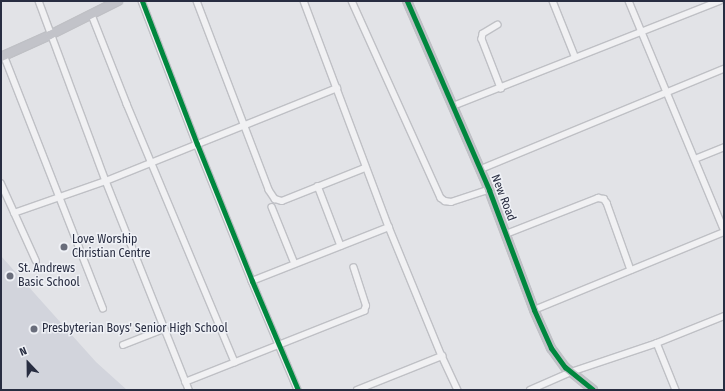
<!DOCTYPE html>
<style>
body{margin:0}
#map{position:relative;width:725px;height:391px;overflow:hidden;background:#e2e3e7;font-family:"Fira Sans Condensed",sans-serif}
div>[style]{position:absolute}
.built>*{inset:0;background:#d2d4dc}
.roads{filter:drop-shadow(1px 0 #bfc0c5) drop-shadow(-1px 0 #bfc0c5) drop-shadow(0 1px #bfc0c5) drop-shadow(0 -1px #bfc0c5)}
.street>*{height:5.5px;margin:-2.75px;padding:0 2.75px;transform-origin:2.75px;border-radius:2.75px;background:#f1f1f3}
.secondary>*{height:8px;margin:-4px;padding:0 4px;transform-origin:4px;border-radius:4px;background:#c2c3c9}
.cycleway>*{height:5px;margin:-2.5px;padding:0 2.5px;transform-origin:2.5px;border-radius:2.5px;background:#00873e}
.dots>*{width:11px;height:11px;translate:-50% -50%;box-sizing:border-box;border:2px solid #eff1f6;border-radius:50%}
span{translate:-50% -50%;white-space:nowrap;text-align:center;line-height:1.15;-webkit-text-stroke:3px #eff1f6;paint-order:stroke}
.street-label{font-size:12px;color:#282d41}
.poi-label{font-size:12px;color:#282d41}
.left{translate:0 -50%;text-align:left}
.frame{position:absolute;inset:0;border:2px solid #282d41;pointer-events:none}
.north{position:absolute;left:8px;top:343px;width:40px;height:40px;-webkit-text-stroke:3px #eff1f6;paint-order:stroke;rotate:338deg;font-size:11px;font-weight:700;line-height:16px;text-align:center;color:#282d41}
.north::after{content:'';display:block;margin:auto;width:14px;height:18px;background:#282d41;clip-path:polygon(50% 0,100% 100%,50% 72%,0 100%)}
</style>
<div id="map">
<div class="built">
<div style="clip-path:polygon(1px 256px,96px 362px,127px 390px,1px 390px)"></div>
</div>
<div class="roads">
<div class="street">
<div style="left:39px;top:1px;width:192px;rotate:69.6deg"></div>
<div style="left:106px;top:181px;width:225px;rotate:68.3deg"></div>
<div style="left:142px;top:1px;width:153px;rotate:69deg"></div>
<div style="left:197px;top:144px;width:148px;rotate:68.1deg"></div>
<div style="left:252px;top:281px;width:118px;rotate:67.1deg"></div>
<div style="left:197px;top:1px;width:202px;rotate:69.1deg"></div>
<div style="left:269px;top:190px;width:11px;rotate:56deg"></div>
<div style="left:275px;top:199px;width:7px;rotate:16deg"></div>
<div style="left:282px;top:201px;width:89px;rotate:-21.7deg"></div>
<div style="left:304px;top:1px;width:241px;rotate:69.4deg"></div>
<div style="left:389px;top:227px;width:139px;rotate:67.7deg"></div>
<div style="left:442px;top:356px;width:38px;rotate:65deg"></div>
<div style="left:352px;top:1px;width:216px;rotate:65.7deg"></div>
<div style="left:441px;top:198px;width:5px;rotate:37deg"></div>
<div style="left:445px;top:201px;width:6px;rotate:9deg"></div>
<div style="left:451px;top:202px;width:40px;rotate:-18deg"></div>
<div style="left:553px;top:1px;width:59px;rotate:68.2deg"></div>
<div style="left:629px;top:1px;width:247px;rotate:67.4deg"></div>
<div style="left:92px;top:15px;width:96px;rotate:68.5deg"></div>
<div style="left:127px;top:104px;width:280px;rotate:67.3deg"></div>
<div style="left:498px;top:25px;width:17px;rotate:149deg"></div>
<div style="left:483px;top:34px;width:5px;rotate:101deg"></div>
<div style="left:482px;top:39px;width:53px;rotate:68.8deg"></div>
<div style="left:4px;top:55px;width:272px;rotate:68.6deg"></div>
<div style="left:453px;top:106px;width:286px;rotate:-21.5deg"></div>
<div style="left:695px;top:159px;width:31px;rotate:-22deg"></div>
<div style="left:481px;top:169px;width:263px;rotate:-22.4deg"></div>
<div style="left:1px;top:183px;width:85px;rotate:65.6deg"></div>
<div style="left:318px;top:186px;width:64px;rotate:69deg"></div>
<div style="left:272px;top:207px;width:61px;rotate:68deg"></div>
<div style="left:14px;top:213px;width:97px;rotate:-19.2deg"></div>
<div style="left:106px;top:181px;width:249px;rotate:-21.9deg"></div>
<div style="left:506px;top:234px;width:99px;rotate:-21.4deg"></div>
<div style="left:598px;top:198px;width:6px;rotate:9deg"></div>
<div style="left:604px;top:199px;width:5px;rotate:53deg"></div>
<div style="left:607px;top:203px;width:71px;rotate:70.3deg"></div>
<div style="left:252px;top:281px;width:147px;rotate:-21.5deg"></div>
<div style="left:534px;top:310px;width:205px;rotate:-22.3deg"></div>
<div style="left:657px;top:343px;width:51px;rotate:68deg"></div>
<div style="left:123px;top:345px;width:44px;rotate:-21.3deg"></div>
<div style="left:185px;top:382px;width:193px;rotate:-21.6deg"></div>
<div style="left:364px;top:311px;width:5px;rotate:-68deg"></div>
<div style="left:366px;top:306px;width:40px;rotate:-108deg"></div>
<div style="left:357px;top:390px;width:92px;rotate:-21.8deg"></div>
<div style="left:530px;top:390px;width:45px;rotate:-23.7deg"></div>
<div style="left:571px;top:372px;width:91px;rotate:-18.6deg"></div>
<div style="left:657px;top:343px;width:72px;rotate:-21.9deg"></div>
</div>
<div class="secondary">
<div style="left:407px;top:1px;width:206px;rotate:66.5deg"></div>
<div style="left:489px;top:190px;width:128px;rotate:69.4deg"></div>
<div style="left:534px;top:310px;width:42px;rotate:65.9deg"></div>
<div style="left:551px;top:348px;width:24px;rotate:54deg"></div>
<div style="left:565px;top:367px;width:36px;rotate:39deg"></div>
<div style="left:1px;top:57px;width:54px;rotate:-24.2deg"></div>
<div style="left:50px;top:35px;width:76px;rotate:-26.6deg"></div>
</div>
</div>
<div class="cycleway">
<div style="left:142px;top:1px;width:153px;rotate:69deg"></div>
<div style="left:197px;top:144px;width:148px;rotate:68.1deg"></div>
<div style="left:252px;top:281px;width:118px;rotate:67.1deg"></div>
<div style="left:407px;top:1px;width:206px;rotate:66.5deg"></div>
<div style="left:489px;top:190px;width:128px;rotate:69.4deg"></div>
<div style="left:534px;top:310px;width:42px;rotate:65.9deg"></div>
<div style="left:551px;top:348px;width:24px;rotate:54deg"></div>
<div style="left:565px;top:367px;width:36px;rotate:39deg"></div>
</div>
<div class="dots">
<div style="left:64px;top:247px;background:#696d7b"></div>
<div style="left:10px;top:276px;background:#696d7b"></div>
<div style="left:34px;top:329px;background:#696d7b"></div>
</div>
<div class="street-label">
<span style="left:503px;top:198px;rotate:69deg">New Road</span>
</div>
<div class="poi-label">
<span class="left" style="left:72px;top:247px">Love Worship<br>Christian Centre</span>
<span class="left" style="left:18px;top:276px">St. Andrews<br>Basic School</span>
<span class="left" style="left:42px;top:329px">Presbyterian Boys' Senior High School</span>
</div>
<div class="frame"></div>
<div class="north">N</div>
</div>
